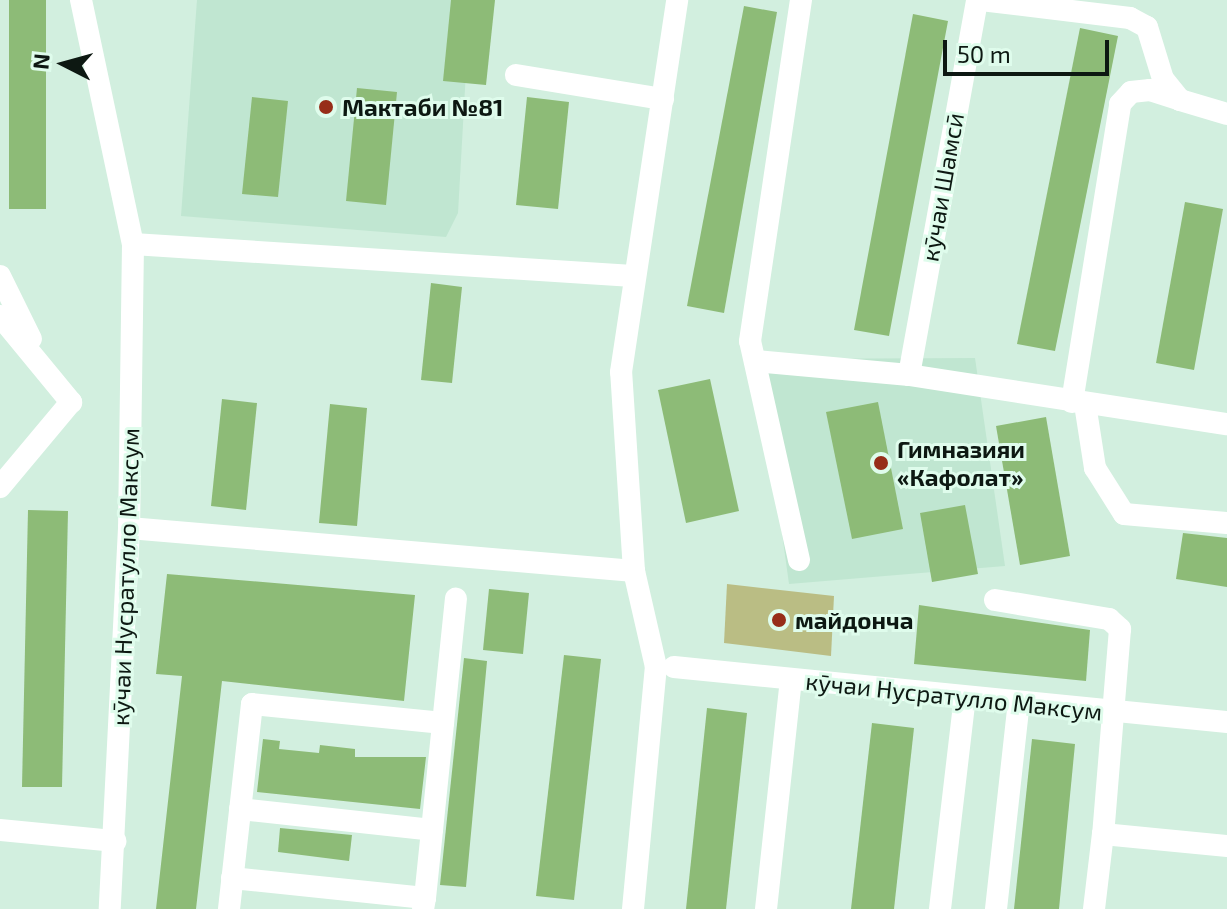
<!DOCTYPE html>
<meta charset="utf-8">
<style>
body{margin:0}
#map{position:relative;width:1227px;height:909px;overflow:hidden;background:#d2efdf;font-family:"Exo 2",sans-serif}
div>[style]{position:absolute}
.built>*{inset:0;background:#c0e6d1}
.green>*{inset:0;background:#babd84}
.building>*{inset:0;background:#8dbb77}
.minor>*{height:22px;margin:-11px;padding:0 11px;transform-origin:11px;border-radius:11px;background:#fff}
.dots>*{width:22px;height:22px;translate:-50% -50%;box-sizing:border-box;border:4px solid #dffcec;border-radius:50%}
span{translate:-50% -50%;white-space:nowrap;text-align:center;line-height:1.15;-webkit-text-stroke:6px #dffcec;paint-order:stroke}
.poi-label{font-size:24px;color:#0d1812;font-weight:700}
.left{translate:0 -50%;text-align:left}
.street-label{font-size:24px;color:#0d1812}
.north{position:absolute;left:24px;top:24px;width:80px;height:80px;-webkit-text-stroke:6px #dffcec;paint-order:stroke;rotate:276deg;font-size:22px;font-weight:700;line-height:32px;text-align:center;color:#0d1812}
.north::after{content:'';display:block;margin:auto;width:28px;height:36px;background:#0d1812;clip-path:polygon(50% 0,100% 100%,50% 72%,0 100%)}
.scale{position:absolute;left:943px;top:40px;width:166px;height:36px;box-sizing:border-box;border:4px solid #0d1812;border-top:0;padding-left:10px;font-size:24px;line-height:28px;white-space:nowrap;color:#0d1812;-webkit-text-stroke:6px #dffcec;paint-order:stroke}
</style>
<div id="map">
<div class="built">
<div style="clip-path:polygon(197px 0,470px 0,458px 213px,446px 237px,181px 216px)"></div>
<div style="clip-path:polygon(975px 358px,1005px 566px,789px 584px,758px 359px)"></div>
</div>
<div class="green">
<div style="clip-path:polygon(727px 584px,834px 596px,831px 656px,724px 643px)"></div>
</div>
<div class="building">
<div style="clip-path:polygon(9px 0,46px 0,46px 209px,9px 209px)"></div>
<div style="clip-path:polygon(451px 0,495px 0,486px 85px,443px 81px)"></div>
<div style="clip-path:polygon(744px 6px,777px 12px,724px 313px,687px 306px)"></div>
<div style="clip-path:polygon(913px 14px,948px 21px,889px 336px,854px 330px)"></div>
<div style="clip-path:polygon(1080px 28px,1118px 36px,1055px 351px,1017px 344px)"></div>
<div style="clip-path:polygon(357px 88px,397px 92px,386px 205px,346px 201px)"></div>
<div style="clip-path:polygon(252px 97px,288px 101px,278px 197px,242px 194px)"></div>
<div style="clip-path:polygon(527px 97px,569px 102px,558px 209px,516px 205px)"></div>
<div style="clip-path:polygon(1185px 202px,1223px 209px,1194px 370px,1156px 363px)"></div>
<div style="clip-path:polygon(431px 283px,462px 287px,452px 383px,421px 380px)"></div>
<div style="clip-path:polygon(710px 379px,739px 511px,686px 523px,658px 390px)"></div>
<div style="clip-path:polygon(222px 399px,257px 403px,246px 510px,211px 506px)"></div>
<div style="clip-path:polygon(878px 402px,903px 529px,852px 539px,826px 412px)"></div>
<div style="clip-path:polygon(330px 404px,367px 408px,357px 526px,319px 523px)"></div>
<div style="clip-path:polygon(1046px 417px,1070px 556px,1020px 565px,996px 426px)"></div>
<div style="clip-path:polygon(965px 505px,978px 574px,932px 582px,920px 513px)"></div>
<div style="clip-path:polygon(28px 510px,68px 511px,62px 787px,22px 787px)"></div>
<div style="clip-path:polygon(1183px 533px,1227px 538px,1227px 587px,1176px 579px)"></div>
<div style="clip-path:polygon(167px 574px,415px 595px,404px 701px,222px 681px,196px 909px,156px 909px,182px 676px,156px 674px)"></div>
<div style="clip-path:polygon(489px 589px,529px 593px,523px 654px,483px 650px)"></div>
<div style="clip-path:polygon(919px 605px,1090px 630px,1086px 681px,914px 664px)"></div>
<div style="clip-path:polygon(564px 655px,601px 659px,574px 900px,536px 896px)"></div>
<div style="clip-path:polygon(464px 658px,487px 661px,466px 887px,440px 885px)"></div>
<div style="clip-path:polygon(707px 708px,747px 713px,726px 909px,686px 909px)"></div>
<div style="clip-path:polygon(872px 723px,914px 728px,894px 909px,851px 909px)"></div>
<div style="clip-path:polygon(263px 739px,280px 741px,279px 749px,319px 753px,320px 745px,355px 749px,355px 757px,426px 757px,420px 809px,257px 792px)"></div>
<div style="clip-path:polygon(1032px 739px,1075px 744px,1059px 909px,1014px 909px)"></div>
<div style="clip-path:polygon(280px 828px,352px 835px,349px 861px,278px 852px)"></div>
</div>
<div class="minor">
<div style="left:81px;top:0;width:249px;rotate:78deg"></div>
<div style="left:133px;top:244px;width:284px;rotate:90.8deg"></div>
<div style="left:129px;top:528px;width:381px;rotate:92.9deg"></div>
<div style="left:981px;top:0;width:150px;rotate:6.9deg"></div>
<div style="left:1130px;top:18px;width:19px;rotate:28deg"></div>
<div style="left:1147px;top:27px;width:54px;rotate:72.9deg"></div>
<div style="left:1163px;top:79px;width:27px;rotate:51deg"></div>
<div style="left:1180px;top:100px;width:49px;rotate:16.6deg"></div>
<div style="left:516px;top:75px;width:149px;rotate:9.3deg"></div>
<div style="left:133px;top:244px;width:501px;rotate:3.66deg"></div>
<div style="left:0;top:276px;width:70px;rotate:63.8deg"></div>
<div style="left:0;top:316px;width:112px;rotate:50.5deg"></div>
<div style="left:71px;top:402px;width:111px;rotate:129.9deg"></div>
<div style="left:755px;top:361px;width:155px;rotate:5.2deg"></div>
<div style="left:909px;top:375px;width:322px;rotate:8.8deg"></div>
<div style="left:909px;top:375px;width:381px;rotate:-79.7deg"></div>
<div style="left:1072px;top:402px;width:302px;rotate:-80.8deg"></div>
<div style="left:1120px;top:104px;width:16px;rotate:-47deg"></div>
<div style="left:1131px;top:92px;width:19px;rotate:-6deg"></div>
<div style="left:1150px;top:90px;width:32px;rotate:18deg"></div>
<div style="left:1085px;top:404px;width:65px;rotate:81.1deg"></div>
<div style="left:1095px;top:468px;width:54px;rotate:57.8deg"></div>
<div style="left:1124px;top:514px;width:103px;rotate:5deg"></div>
<div style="left:129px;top:528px;width:507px;rotate:4.87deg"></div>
<div style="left:799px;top:560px;width:224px;rotate:-102.6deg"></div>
<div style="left:750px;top:341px;width:345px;rotate:-81.5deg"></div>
<div style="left:995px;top:600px;width:116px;rotate:9.5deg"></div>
<div style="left:1109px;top:619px;width:15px;rotate:42deg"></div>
<div style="left:1120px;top:629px;width:206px;rotate:94.7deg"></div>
<div style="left:674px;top:667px;width:556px;rotate:5.68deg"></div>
<div style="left:240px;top:809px;width:193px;rotate:6.2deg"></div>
<div style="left:0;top:830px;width:116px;rotate:5.5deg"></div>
<div style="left:232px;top:878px;width:194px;rotate:5.9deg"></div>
<div style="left:425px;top:898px;width:11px;rotate:100deg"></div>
<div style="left:425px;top:898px;width:301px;rotate:-84.1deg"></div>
<div style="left:229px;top:909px;width:206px;rotate:-83.6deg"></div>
<div style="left:252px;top:704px;width:192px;rotate:5.7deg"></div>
<div style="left:633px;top:909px;width:243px;rotate:-84.6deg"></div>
<div style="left:656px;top:667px;width:98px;rotate:-102.9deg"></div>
<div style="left:634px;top:571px;width:199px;rotate:-93.7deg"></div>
<div style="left:621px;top:372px;width:376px;rotate:-81.4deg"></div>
<div style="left:766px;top:909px;width:230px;rotate:-83.8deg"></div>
<div style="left:940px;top:909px;width:213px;rotate:-83.3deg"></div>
<div style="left:996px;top:909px;width:208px;rotate:-83.7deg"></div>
<div style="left:1094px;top:909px;width:76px;rotate:-83.2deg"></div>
<div style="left:1103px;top:834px;width:125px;rotate:5.5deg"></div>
</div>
<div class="dots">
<div style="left:326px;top:107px;background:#972e19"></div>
<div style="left:881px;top:463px;background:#972e19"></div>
<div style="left:779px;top:620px;background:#972e19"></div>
</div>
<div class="poi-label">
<span class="left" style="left:342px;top:107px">Мактаби №81</span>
<span class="left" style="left:897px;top:463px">Гимназияи<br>«Кафолат»</span>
<span class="left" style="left:795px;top:620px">майдонча</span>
</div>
<div class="street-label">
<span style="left:942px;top:187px;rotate:-80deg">кӯчаи Шамсӣ</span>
<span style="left:125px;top:577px;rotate:-88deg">кӯчаи Нусратулло Максум</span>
<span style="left:954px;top:696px;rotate:6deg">кӯчаи Нусратулло Максум</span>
</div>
<div class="north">N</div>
<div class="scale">50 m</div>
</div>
